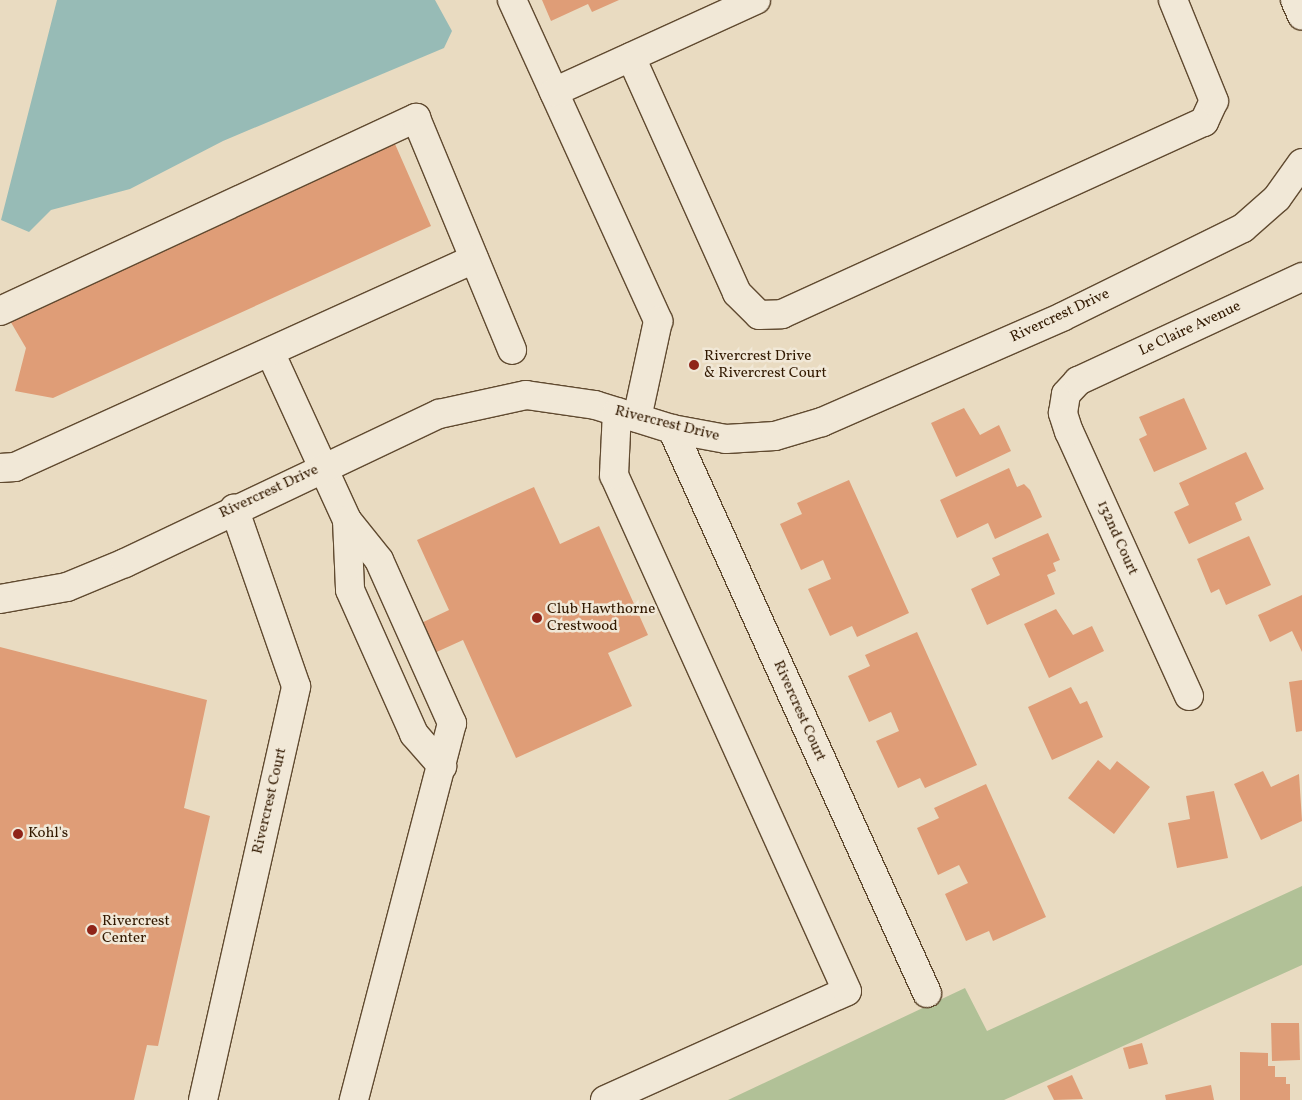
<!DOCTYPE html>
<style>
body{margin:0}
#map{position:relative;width:1302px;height:1100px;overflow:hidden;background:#e9dbc1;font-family:Vollkorn,serif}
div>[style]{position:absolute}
.green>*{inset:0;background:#b1c197}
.water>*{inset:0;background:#97bbb6}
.building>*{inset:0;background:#df9d77}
.roads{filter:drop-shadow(1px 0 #604a30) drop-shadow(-1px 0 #604a30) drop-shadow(0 1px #604a30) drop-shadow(0 -1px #604a30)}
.minor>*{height:28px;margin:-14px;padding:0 14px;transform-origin:14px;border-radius:14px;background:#f1e8d7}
.dots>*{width:14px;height:14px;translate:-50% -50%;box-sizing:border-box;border:2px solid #f1e8d7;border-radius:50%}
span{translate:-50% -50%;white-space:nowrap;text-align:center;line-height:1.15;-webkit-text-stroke:5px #f1e8d7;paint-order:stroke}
.street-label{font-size:15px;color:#321900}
.poi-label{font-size:15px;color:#321900}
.left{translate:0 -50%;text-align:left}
</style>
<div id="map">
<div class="green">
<div style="clip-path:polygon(1302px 886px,1302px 965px,1004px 1100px,728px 1100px,965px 988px,987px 1031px)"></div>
</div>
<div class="water">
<div style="clip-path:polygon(57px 0,435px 0,452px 31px,444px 48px,223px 141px,130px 189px,51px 210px,29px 232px,1px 220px)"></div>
</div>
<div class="building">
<div style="clip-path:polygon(542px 0,619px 0,592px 12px,588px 4px,551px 21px)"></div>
<div style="clip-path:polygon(395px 144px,431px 226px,53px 398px,15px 391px,26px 348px,9px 319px)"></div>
<div style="clip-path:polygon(1184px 398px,1207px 449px,1154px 472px,1139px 439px,1147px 435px,1139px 417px)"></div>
<div style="clip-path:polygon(964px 408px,980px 435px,999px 425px,1011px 451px,956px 477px,931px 423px)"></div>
<div style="clip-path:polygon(1246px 452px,1264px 489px,1235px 503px,1242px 520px,1189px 544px,1174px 512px,1189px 505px,1179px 483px)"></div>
<div style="clip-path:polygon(1009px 468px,1017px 487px,1024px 484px,1030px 490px,1042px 517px,995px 539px,988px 523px,957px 538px,940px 500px)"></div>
<div style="clip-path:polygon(849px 480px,909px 613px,857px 637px,852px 626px,830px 636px,808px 589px,831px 579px,823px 560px,801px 570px,780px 524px,802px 514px,797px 503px)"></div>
<div style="clip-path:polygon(534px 487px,560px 544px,599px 526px,648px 635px,608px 653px,632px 706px,516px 758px,463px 640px,430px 655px,417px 625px,449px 610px,417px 540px)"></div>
<div style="clip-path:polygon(1048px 533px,1060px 560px,1053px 563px,1056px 571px,1047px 575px,1055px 594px,987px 625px,971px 589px,1000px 575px,992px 558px)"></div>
<div style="clip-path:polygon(1249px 536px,1271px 585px,1226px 605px,1219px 589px,1211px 593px,1197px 559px)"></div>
<div style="clip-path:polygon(1302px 595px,1302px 652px,1292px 631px,1270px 642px,1258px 615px)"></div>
<div style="clip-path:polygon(1056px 609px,1073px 635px,1092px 626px,1104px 651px,1049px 678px,1024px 624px)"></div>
<div style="clip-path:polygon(917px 632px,977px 765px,925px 788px,920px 778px,898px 788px,876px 741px,899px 731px,891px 712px,869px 722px,848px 676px,870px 666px,865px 655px)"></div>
<div style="clip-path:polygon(0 647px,207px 700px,184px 808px,210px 816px,158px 1046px,147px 1045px,134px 1100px,0 1100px)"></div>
<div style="clip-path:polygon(1302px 680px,1302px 731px,1296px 732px,1289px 682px)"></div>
<div style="clip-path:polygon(1071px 687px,1080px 704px,1087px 701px,1103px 737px,1052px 760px,1028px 707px)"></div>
<div style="clip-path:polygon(1098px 760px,1110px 770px,1117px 761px,1150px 787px,1114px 834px,1068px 798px)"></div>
<div style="clip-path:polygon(1263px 771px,1271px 787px,1299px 774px,1302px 821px,1261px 840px,1234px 784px)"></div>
<div style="clip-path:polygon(986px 784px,1046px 917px,993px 941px,989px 931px,966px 941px,945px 894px,968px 883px,959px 865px,938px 875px,917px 828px,939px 818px,934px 808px)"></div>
<div style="clip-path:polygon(1214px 791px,1228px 858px,1177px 868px,1168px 823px,1190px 819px,1186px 796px)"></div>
<div style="clip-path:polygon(1271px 1023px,1299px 1023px,1300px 1060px,1272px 1061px)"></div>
<div style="clip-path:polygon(1142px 1043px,1148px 1064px,1129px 1069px,1123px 1048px)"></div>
<div style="clip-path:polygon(1240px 1052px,1268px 1053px,1268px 1066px,1275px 1066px,1275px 1077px,1286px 1077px,1286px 1084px,1290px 1084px,1290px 1100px,1240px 1100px)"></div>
<div style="clip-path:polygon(1072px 1075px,1083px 1099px,1054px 1100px,1047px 1086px)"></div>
<div style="clip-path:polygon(1211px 1085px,1214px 1100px,1166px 1100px,1165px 1095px)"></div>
</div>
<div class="roads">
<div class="minor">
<div style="left:512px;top:0;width:353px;rotate:65.5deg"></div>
<div style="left:658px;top:321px;width:99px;rotate:102.2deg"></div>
<div style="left:1295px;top:0;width:17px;rotate:66deg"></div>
<div style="left:631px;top:57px;width:259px;rotate:65.8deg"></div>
<div style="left:737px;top:293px;width:31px;rotate:45deg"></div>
<div style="left:759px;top:315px;width:23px;rotate:-2deg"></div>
<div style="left:782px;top:314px;width:464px;rotate:-24.5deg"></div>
<div style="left:1204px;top:122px;width:23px;rotate:-65deg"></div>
<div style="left:1214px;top:101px;width:109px;rotate:-112.1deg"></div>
<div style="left:554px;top:92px;width:222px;rotate:-24.5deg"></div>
<div style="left:0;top:311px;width:459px;rotate:-24.9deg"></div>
<div style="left:416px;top:118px;width:251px;rotate:67.5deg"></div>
<div style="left:271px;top:354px;width:183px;rotate:65.4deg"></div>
<div style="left:347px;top:520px;width:51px;rotate:51.3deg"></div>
<div style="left:379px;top:560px;width:179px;rotate:65.9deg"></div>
<div style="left:452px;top:723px;width:390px;rotate:104.6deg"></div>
<div style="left:672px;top:429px;width:619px;rotate:65.67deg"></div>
<div style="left:0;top:468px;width:15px;rotate:-4deg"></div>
<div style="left:15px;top:467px;width:504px;rotate:-24.38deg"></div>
<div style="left:347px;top:520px;width:70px;rotate:87.5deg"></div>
<div style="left:350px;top:590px;width:158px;rotate:66deg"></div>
<div style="left:414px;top:734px;width:43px;rotate:48.8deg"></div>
<div style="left:0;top:599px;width:68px;rotate:-10.2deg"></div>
<div style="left:67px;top:587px;width:63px;rotate:-22.5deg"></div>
<div style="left:125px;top:563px;width:348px;rotate:-25.4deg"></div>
<div style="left:439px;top:414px;width:89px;rotate:-12.3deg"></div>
<div style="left:526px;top:395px;width:70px;rotate:8.2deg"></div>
<div style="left:595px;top:405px;width:81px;rotate:17.3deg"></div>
<div style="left:672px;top:429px;width:55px;rotate:10.5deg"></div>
<div style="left:726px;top:439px;width:49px;rotate:-3.5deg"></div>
<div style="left:775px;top:436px;width:49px;rotate:-16.6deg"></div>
<div style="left:822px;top:422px;width:262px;rotate:-23.6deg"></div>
<div style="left:1062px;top:317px;width:202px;rotate:-26.2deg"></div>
<div style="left:1243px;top:228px;width:45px;rotate:-41.4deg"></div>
<div style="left:1277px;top:198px;width:43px;rotate:-54.5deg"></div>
<div style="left:1189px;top:696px;width:290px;rotate:-114.4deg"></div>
<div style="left:1069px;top:432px;width:20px;rotate:-108deg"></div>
<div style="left:1063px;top:413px;width:19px;rotate:-81deg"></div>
<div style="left:1066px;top:394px;width:18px;rotate:-47deg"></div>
<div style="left:1078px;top:381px;width:247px;rotate:-24.9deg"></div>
<div style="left:203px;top:1100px;width:424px;rotate:-77.3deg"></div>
<div style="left:296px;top:686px;width:188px;rotate:-109.2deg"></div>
<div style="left:605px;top:1100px;width:265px;rotate:-24.2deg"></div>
<div style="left:847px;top:991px;width:566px;rotate:-114.3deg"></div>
<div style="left:614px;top:475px;width:63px;rotate:-87.3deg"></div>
</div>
</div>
<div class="dots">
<div style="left:694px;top:365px;background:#8f2418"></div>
<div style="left:537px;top:618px;background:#8f2418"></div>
<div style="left:18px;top:834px;background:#8f2418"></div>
<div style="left:92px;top:930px;background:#8f2418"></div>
</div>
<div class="street-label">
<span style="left:1060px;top:316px;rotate:-25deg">Rivercrest Drive</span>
<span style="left:1190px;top:329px;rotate:-25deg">Le Claire Avenue</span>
<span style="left:667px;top:424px;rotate:14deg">Rivercrest Drive</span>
<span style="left:269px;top:492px;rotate:-25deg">Rivercrest Drive</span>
<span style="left:1117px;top:538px;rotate:66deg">132nd Court</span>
<span style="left:799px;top:711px;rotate:66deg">Rivercrest Court</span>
<span style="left:270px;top:801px;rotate:-77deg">Rivercrest Court</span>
</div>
<div class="poi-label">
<span class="left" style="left:704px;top:365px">Rivercrest Drive<br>&amp; Rivercrest Court</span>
<span class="left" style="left:547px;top:618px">Club Hawthorne<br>Crestwood</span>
<span class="left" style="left:28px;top:834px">Kohl's</span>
<span class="left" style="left:102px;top:930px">Rivercrest<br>Center</span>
</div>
</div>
